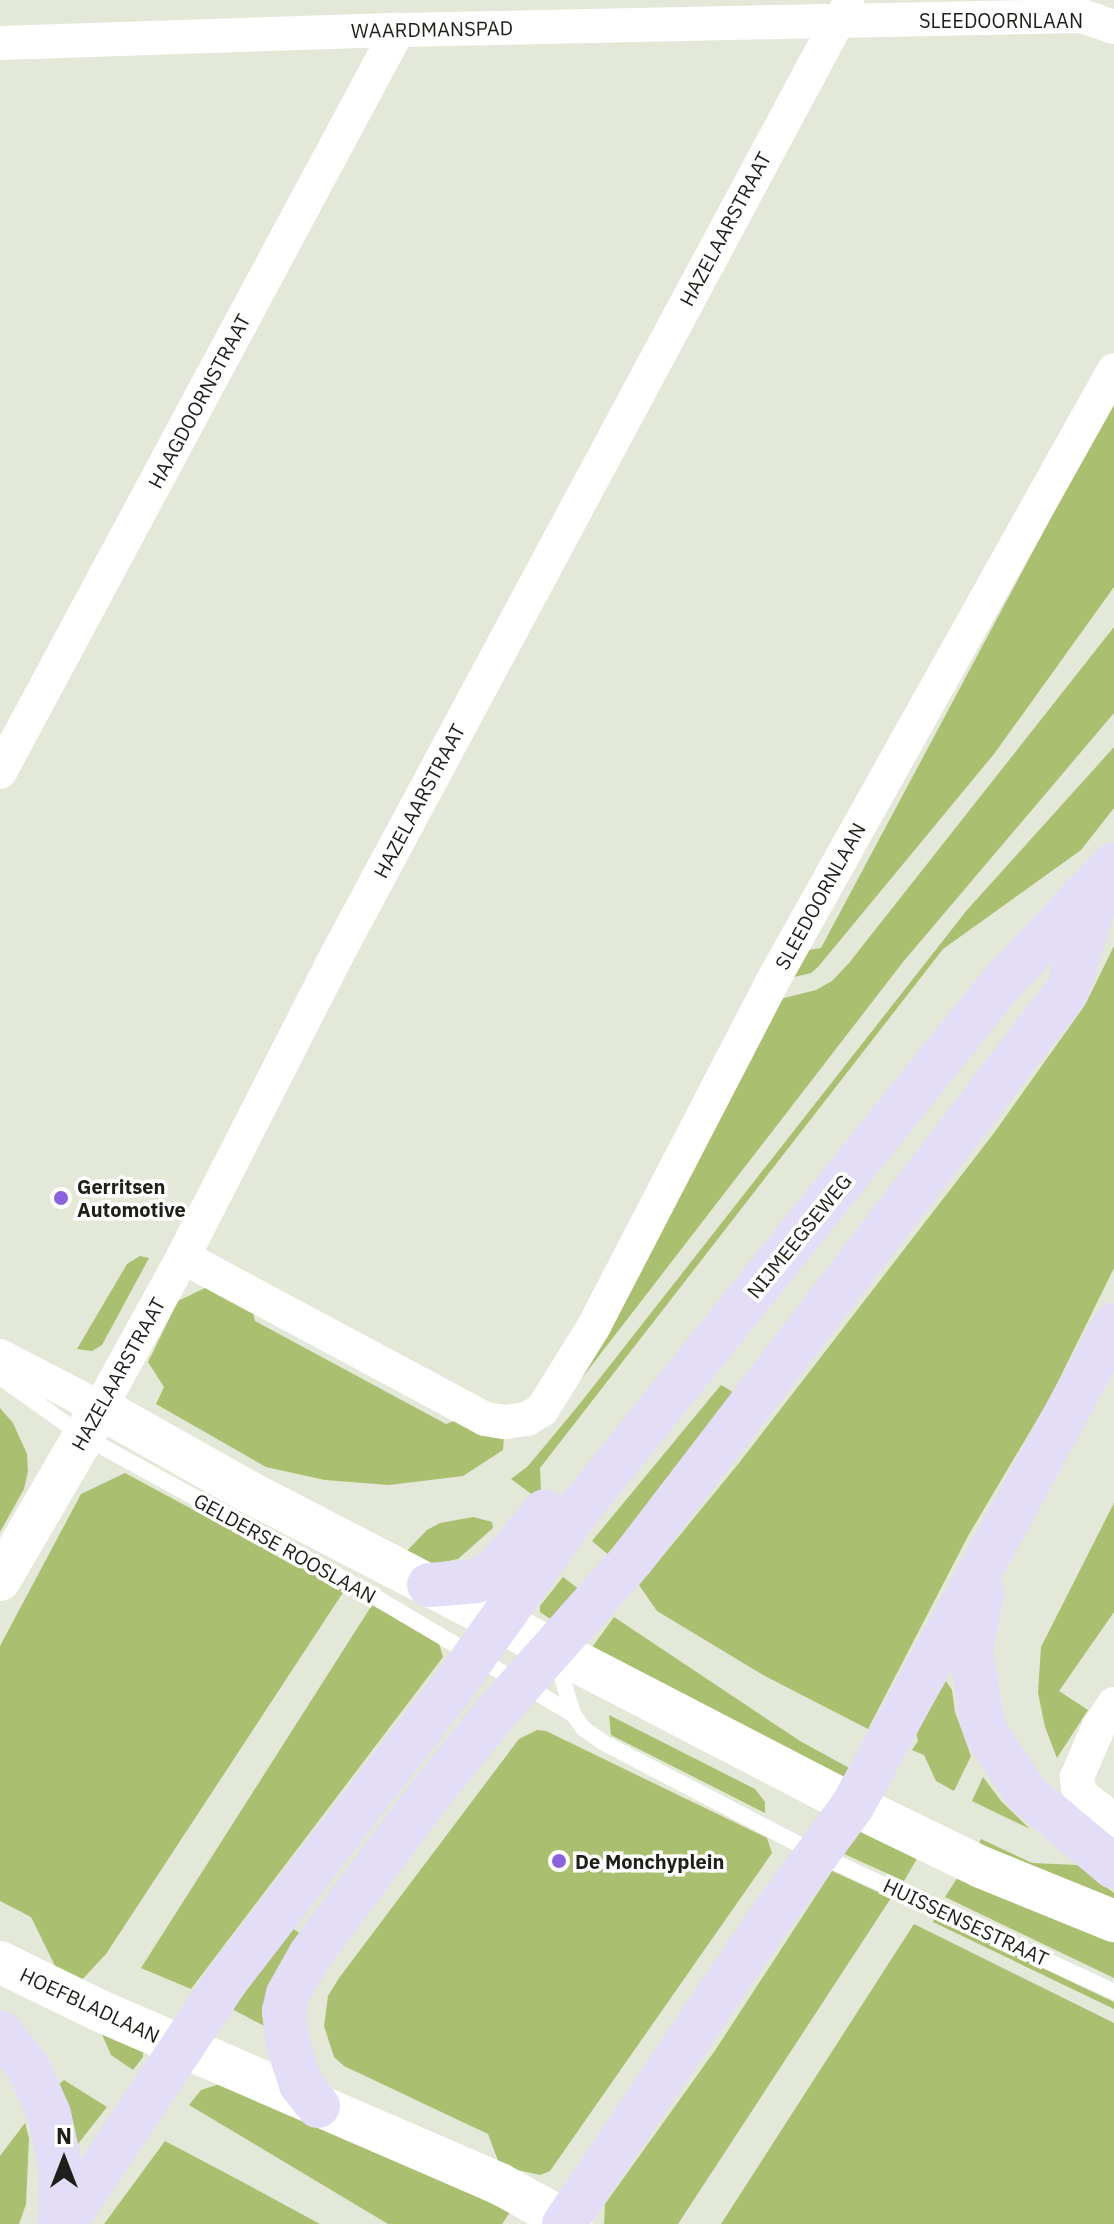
<!DOCTYPE html>
<style>
body{margin:0}
#map{position:relative;width:1114px;height:2224px;overflow:hidden;background:#e3e8d8;font-family:"IBM Plex Sans",sans-serif}
div>[style]{position:absolute}
.green>*{inset:0;background:#abbf70}
.service>*{height:16px;margin:-8px;padding:0 8px;transform-origin:8px;border-radius:8px;background:#fff}
.minor>*{height:34px;margin:-17px;padding:0 17px;transform-origin:17px;border-radius:17px;background:#fff}
.tertiary>*{height:42px;margin:-21px;padding:0 21px;transform-origin:21px;border-radius:21px;background:#fff}
.primary>*{height:44px;margin:-22px;padding:0 22px;transform-origin:22px;border-radius:22px;background:#e4ddf8}
.dots>*{width:22px;height:22px;translate:-50% -50%;box-sizing:border-box;border:4px solid #fff;border-radius:50%}
span{translate:-50% -50%;white-space:nowrap;text-align:center;line-height:1.15;-webkit-text-stroke:7px #fff;paint-order:stroke}
.street-label{font-size:20px;color:#1d1f19}
.poi-label{font-size:20px;color:#1d1f19;font-weight:700}
.left{translate:0 -50%;text-align:left}
.north{position:absolute;left:24px;top:2120px;width:80px;height:80px;-webkit-text-stroke:6px #fff;paint-order:stroke;rotate:0deg;font-size:22px;font-weight:700;line-height:32px;text-align:center;color:#1d1f19}
.north::after{content:'';display:block;margin:auto;width:28px;height:36px;background:#1d1f19;clip-path:polygon(50% 0,100% 100%,50% 72%,0 100%)}
</style>
<div id="map">
<div class="green">
<div style="clip-path:polygon(1114px 400px,1114px 587px,994px 754px,818px 967px,811px 973px,790px 978px,804px 951px,821px 948px)"></div>
<div style="clip-path:polygon(1114px 627px,1114px 713px,903px 962px,561px 1405px,780px 999px,816px 990px,832px 981px,849px 963px)"></div>
<div style="clip-path:polygon(1114px 747px,1114px 808px,1081px 850px,943px 949px,540px 1468px,541px 1492px,537px 1498px,511px 1479px,528px 1466px,578px 1406px,967px 910px)"></div>
<div style="clip-path:polygon(1114px 946px,1114px 1268px,1050px 1398px,968px 1536px,868px 1729px,763px 1675px,657px 1611px,639px 1585px,739px 1463px,994px 1133px,1085px 1005px)"></div>
<div style="clip-path:polygon(140px 1256px,149px 1258px,102px 1345px,92px 1351px,77px 1349px,127px 1264px)"></div>
<div style="clip-path:polygon(205px 1288px,220px 1288px,251px 1304px,255px 1321px,446px 1424px,462px 1418px,504px 1436px,503px 1450px,463px 1476px,389px 1485px,325px 1480px,266px 1467px,156px 1404px,164px 1387px,148px 1362px,178px 1301px)"></div>
<div style="clip-path:polygon(721px 1385px,736px 1394px,610px 1556px,592px 1541px)"></div>
<div style="clip-path:polygon(0 1408px,13px 1423px,27px 1454px,28px 1471px,24px 1489px,0 1532px)"></div>
<div style="clip-path:polygon(125px 1473px,344px 1591px,106px 1954px,77px 1985px,60px 1976px,31px 1917px,0 1901px,0 1646px,81px 1494px)"></div>
<div style="clip-path:polygon(1114px 1503px,1114px 1612px,1059px 1691px,1088px 1710px,1057px 1758px,1045px 1727px,1038px 1693px,1041px 1647px)"></div>
<div style="clip-path:polygon(473px 1517px,492px 1522px,493px 1528px,458px 1559px,433px 1564px,401px 1557px,427px 1530px,440px 1523px)"></div>
<div style="clip-path:polygon(563px 1577px,580px 1590px,552px 1620px,540px 1612px,540px 1606px)"></div>
<div style="clip-path:polygon(372px 1605px,438px 1640px,443px 1657px,191px 1989px,141px 1968px)"></div>
<div style="clip-path:polygon(614px 1617px,800px 1741px,851px 1769px,840px 1785px,588px 1653px)"></div>
<div style="clip-path:polygon(946px 1681px,952px 1690px,955px 1712px,971px 1756px,954px 1791px,936px 1781px,924px 1755px,912px 1750px,918px 1741px,916px 1732px)"></div>
<div style="clip-path:polygon(609px 1715px,755px 1789px,765px 1802px,765px 1813px,611px 1735px)"></div>
<div style="clip-path:polygon(537px 1730px,546px 1731px,767px 1838px,772px 1853px,550px 2171px,540px 2175px,500px 2166px,488px 2134px,344px 2066px,334px 2057px,324px 2026px,328px 1996px,339px 1978px,519px 1739px)"></div>
<div style="clip-path:polygon(983px 1777px,1001px 1801px,1030px 1829px,972px 1801px)"></div>
<div style="clip-path:polygon(862px 1824px,922px 1850px,904px 1881px,842px 1853px)"></div>
<div style="clip-path:polygon(981px 1839px,1032px 1863px,1077px 1865px,1114px 1893px,1114px 1910px,977px 1848px)"></div>
<div style="clip-path:polygon(963px 1869px,1114px 1934px,1114px 1978px,945px 1897px)"></div>
<div style="clip-path:polygon(832px 1871px,891px 1898px,678px 2224px,604px 2224px,605px 2204px,716px 2049px)"></div>
<div style="clip-path:polygon(935px 1917px,1114px 2002px,1114px 2009px,933px 1922px)"></div>
<div style="clip-path:polygon(914px 1924px,1114px 2023px,1114px 2224px,721px 2224px)"></div>
<div style="clip-path:polygon(292px 1928px,310px 1940px,268px 2028px,232px 2009px)"></div>
<div style="clip-path:polygon(100px 2030px,143px 2047px,143px 2057px,133px 2070px,111px 2055px)"></div>
<div style="clip-path:polygon(64px 2080px,107px 2107px,74px 2149px,55px 2088px)"></div>
<div style="clip-path:polygon(226px 2082px,510px 2212px,502px 2224px,388px 2224px,189px 2105px,201px 2090px)"></div>
<div style="clip-path:polygon(25px 2123px,29px 2138px,26px 2204px,19px 2224px,0 2224px,0 2156px)"></div>
<div style="clip-path:polygon(165px 2141px,235px 2178px,320px 2224px,104px 2224px)"></div>
</div>
<div class="service">
<div style="left:0;top:1377px;width:102px;rotate:35.4deg"></div>
<div style="left:83px;top:1436px;width:325px;rotate:28.8deg"></div>
<div style="left:368px;top:1593px;width:238px;rotate:30.6deg"></div>
<div style="left:556px;top:1657px;width:59px;rotate:73.4deg"></div>
<div style="left:573px;top:1714px;width:19px;rotate:54deg"></div>
<div style="left:584px;top:1729px;width:24px;rotate:35deg"></div>
<div style="left:604px;top:1743px;width:240px;rotate:27.5deg"></div>
<div style="left:817px;top:1854px;width:327px;rotate:24.9deg"></div>
</div>
<div class="minor">
<div style="left:0;top:43px;width:398px;rotate:-1.9deg"></div>
<div style="left:398px;top:30px;width:440px;rotate:-1.2deg"></div>
<div style="left:838px;top:21px;width:17px;rotate:-54deg"></div>
<div style="left:0;top:772px;width:842px;rotate:-61.79deg"></div>
<div style="left:183px;top:1257px;width:343px;rotate:28.2deg"></div>
<div style="left:485px;top:1419px;width:20px;rotate:9deg"></div>
<div style="left:505px;top:1422px;width:22px;rotate:-8deg"></div>
<div style="left:527px;top:1419px;width:17px;rotate:-31deg"></div>
<div style="left:542px;top:1410px;width:99px;rotate:-58.2deg"></div>
<div style="left:594px;top:1326px;width:385px;rotate:-62.6deg"></div>
<div style="left:771px;top:984px;width:703px;rotate:-60.81deg"></div>
<div style="left:0;top:1356px;width:113px;rotate:27.5deg"></div>
<div style="left:100px;top:1408px;width:172px;rotate:-61.2deg"></div>
<div style="left:183px;top:1257px;width:326px;rotate:-63deg"></div>
<div style="left:331px;top:966px;width:1072px;rotate:-61.79deg"></div>
<div style="left:838px;top:21px;width:244px;rotate:-1.2deg"></div>
<div style="left:1082px;top:16px;width:34px;rotate:19deg"></div>
<div style="left:1114px;top:1704px;width:27px;rotate:124deg"></div>
<div style="left:1099px;top:1726px;width:56px;rotate:113.3deg"></div>
<div style="left:1077px;top:1777px;width:11px;rotate:85deg"></div>
<div style="left:1078px;top:1788px;width:12px;rotate:55deg"></div>
<div style="left:1085px;top:1798px;width:36px;rotate:37deg"></div>
</div>
<div class="tertiary">
<div style="left:0;top:1580px;width:199px;rotate:-59.8deg"></div>
<div style="left:100px;top:1408px;width:171px;rotate:29.4deg"></div>
<div style="left:249px;top:1492px;width:680px;rotate:27.39deg"></div>
<div style="left:853px;top:1805px;width:142px;rotate:25.8deg"></div>
<div style="left:981px;top:1867px;width:144px;rotate:22.1deg"></div>
<div style="left:0;top:1962px;width:109px;rotate:26.1deg"></div>
<div style="left:98px;top:2010px;width:438px;rotate:23.4deg"></div>
<div style="left:500px;top:2184px;width:82px;rotate:29.1deg"></div>
</div>
<div class="primary">
<div style="left:429px;top:1585px;width:48px;rotate:-4.8deg"></div>
<div style="left:477px;top:1581px;width:23px;rotate:-31deg"></div>
<div style="left:497px;top:1569px;width:75px;rotate:-50.4deg"></div>
<div style="left:982px;top:1593px;width:57px;rotate:101.1deg"></div>
<div style="left:971px;top:1649px;width:68px;rotate:81.5deg"></div>
<div style="left:981px;top:1716px;width:21px;rotate:71deg"></div>
<div style="left:988px;top:1736px;width:69px;rotate:56.3deg"></div>
<div style="left:1026px;top:1793px;width:115px;rotate:40.1deg"></div>
<div style="left:0;top:2032px;width:45px;rotate:51.3deg"></div>
<div style="left:28px;top:2067px;width:51px;rotate:65.9deg"></div>
<div style="left:49px;top:2114px;width:56px;rotate:77.7deg"></div>
<div style="left:61px;top:2169px;width:55px;rotate:91deg"></div>
<div style="left:318px;top:2106px;width:28px;rotate:-128deg"></div>
<div style="left:301px;top:2084px;width:41px;rotate:-108.4deg"></div>
<div style="left:288px;top:2045px;width:34px;rotate:-97deg"></div>
<div style="left:284px;top:2011px;width:17px;rotate:-77deg"></div>
<div style="left:288px;top:1994px;width:45px;rotate:-60.6deg"></div>
<div style="left:310px;top:1955px;width:201px;rotate:-53.3deg"></div>
<div style="left:430px;top:1794px;width:109px;rotate:-50.9deg"></div>
<div style="left:499px;top:1709px;width:200px;rotate:-48.4deg"></div>
<div style="left:632px;top:1559px;width:715px;rotate:-52.55deg"></div>
<div style="left:1067px;top:991px;width:110px;rotate:-72.6deg"></div>
<div style="left:64px;top:2224px;width:292px;rotate:-56.3deg"></div>
<div style="left:226px;top:1981px;width:370px;rotate:-52.4deg"></div>
<div style="left:452px;top:1688px;width:221px;rotate:-54.6deg"></div>
<div style="left:580px;top:1508px;width:671px;rotate:-51.23deg"></div>
<div style="left:1000px;top:985px;width:166px;rotate:-46.7deg"></div>
<div style="left:564px;top:2224px;width:362px;rotate:-56deg"></div>
<div style="left:766px;top:1924px;width:147px;rotate:-53.8deg"></div>
<div style="left:853px;top:1805px;width:546px;rotate:-61.46deg"></div>
</div>
<div class="dots">
<div style="left:61px;top:1198px;background:#8b62dd"></div>
<div style="left:559px;top:1861px;background:#8b62dd"></div>
</div>
<div class="street-label">
<span style="left:1001px;top:20px">SLEEDOORNLAAN</span>
<span style="left:432px;top:29px;rotate:-1deg">WAARDMANSPAD</span>
<span style="left:725px;top:229px;rotate:-62deg">HAZELAARSTRAAT</span>
<span style="left:199px;top:401px;rotate:-62deg">HAAGDOORNSTRAAT</span>
<span style="left:419px;top:801px;rotate:-62deg">HAZELAARSTRAAT</span>
<span style="left:820px;top:896px;rotate:-61deg">SLEEDOORNLAAN</span>
<span style="left:799px;top:1236px;rotate:-51deg">NIJMEEGSEWEG</span>
<span style="left:118px;top:1374px;rotate:-61deg">HAZELAARSTRAAT</span>
<span style="left:285px;top:1548px;rotate:29deg">GELDERSE ROOSLAAN</span>
<span style="left:966px;top:1922px;rotate:25deg">HUISSENSESTRAAT</span>
<span style="left:90px;top:2005px;rotate:25deg">HOEFBLADLAAN</span>
</div>
<div class="poi-label">
<span class="left" style="left:77px;top:1198px">Gerritsen<br>Automotive</span>
<span class="left" style="left:575px;top:1861px">De Monchyplein</span>
</div>
<div class="north">N</div>
</div>
